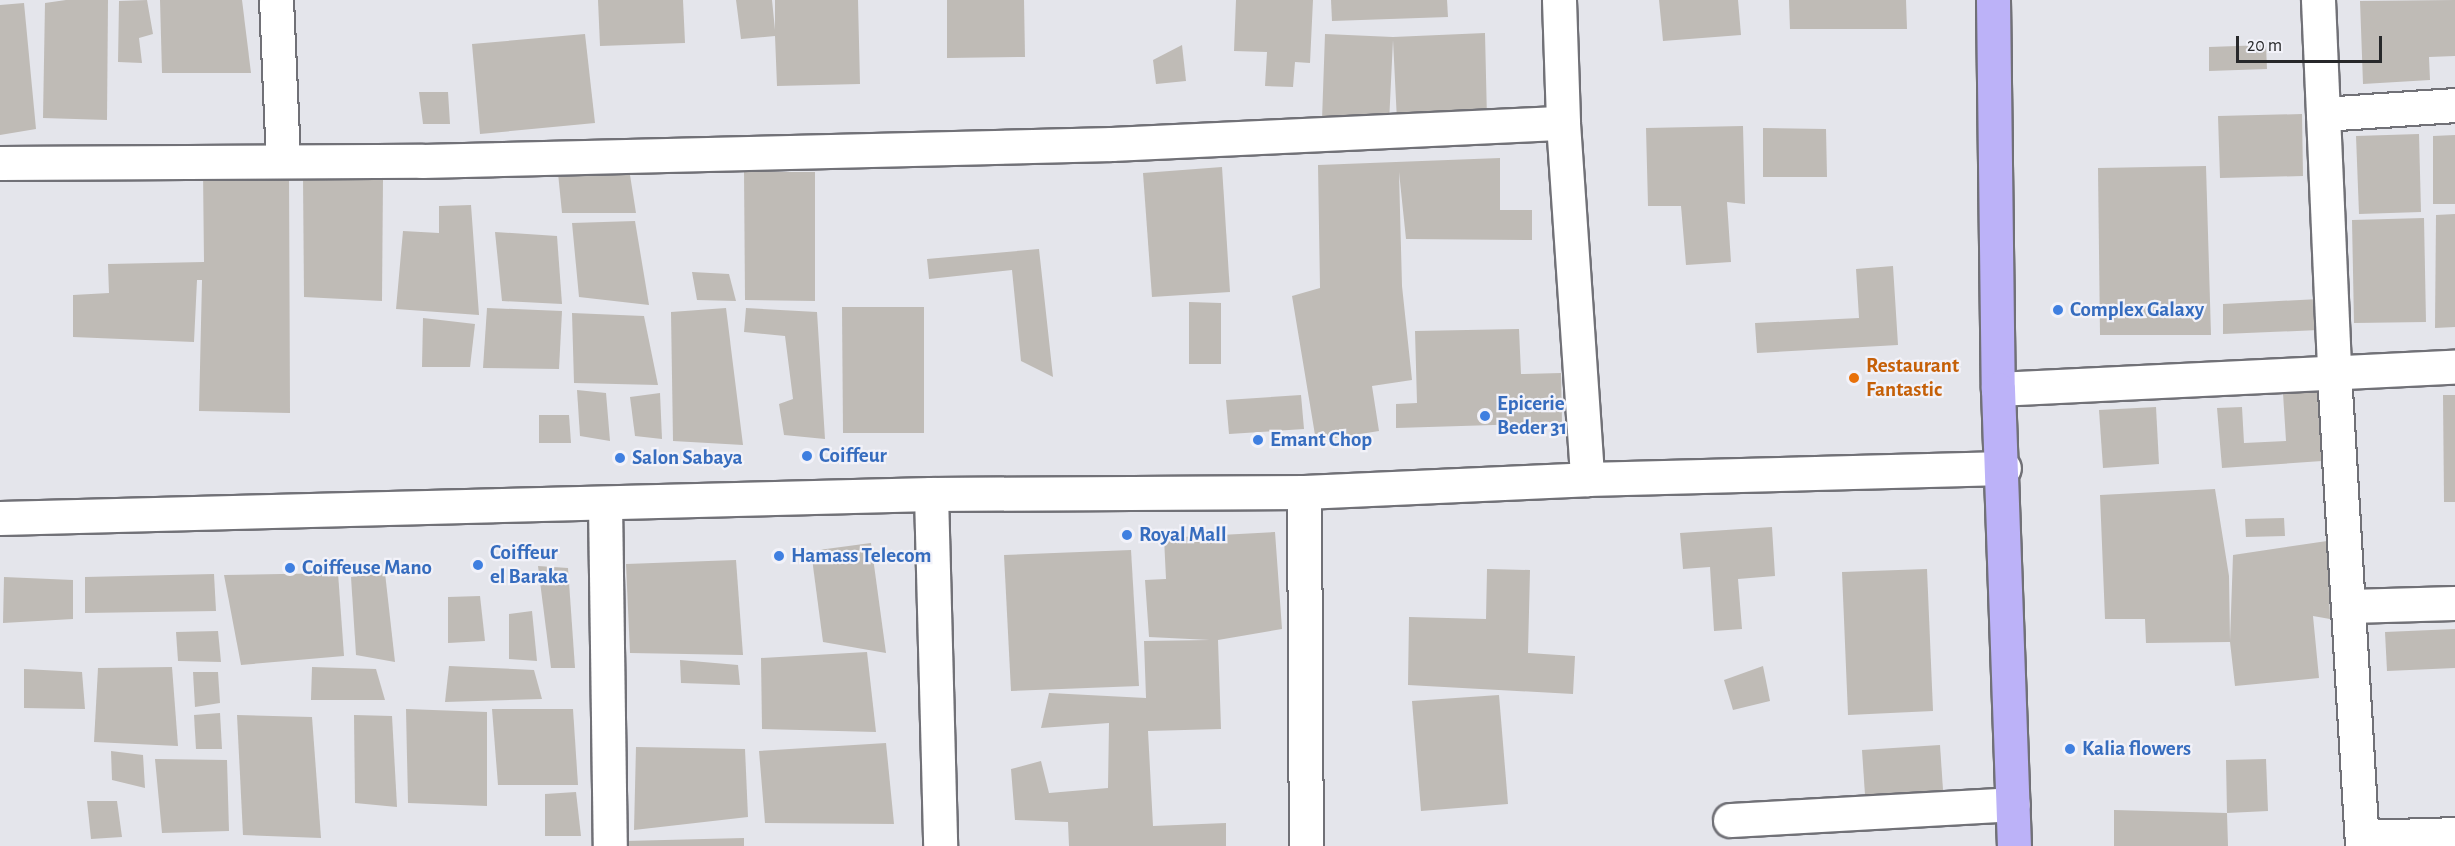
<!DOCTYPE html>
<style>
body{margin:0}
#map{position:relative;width:2455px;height:846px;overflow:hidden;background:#e4e5eb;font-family:"Alegreya Sans",sans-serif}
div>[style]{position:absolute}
.building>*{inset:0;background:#bfbbb6}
.roads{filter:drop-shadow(2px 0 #717177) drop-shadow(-2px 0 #717177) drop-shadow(0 2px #717177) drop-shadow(0 -2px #717177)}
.minor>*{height:33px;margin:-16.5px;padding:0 16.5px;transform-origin:16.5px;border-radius:16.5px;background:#fff}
.major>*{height:33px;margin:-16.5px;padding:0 16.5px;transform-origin:16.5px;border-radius:16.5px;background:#bcb2f8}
.dots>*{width:16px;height:16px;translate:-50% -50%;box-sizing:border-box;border:3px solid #f2f2f9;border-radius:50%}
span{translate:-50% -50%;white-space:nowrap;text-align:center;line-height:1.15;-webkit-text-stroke:4.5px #f2f2f9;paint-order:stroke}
.shop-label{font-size:21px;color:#366cbe;font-weight:700}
.left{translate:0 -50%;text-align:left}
.food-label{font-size:21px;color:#c56008;font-weight:700}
.scale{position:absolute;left:2236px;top:36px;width:146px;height:27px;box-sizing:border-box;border:3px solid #27282a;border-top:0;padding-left:8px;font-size:18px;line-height:21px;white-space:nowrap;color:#27282a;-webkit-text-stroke:4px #f2f2f9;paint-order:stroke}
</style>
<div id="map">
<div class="building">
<div style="clip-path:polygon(66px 0,108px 0,107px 120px,43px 118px,45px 3px)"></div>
<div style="clip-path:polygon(147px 0,153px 34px,139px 38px,142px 63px,118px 62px,119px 1px)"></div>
<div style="clip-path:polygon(160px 0,242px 0,251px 73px,162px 73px)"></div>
<div style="clip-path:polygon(598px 0,683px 0,685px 43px,600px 46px)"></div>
<div style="clip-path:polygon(736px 0,772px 0,775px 30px,775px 0,858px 0,860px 84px,777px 86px,775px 36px,741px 39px)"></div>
<div style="clip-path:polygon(947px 0,1024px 0,1025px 57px,947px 58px)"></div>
<div style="clip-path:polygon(1236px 0,1313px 0,1310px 63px,1295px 62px,1293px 87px,1265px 86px,1267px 52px,1234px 51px)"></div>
<div style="clip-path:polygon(1331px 0,1447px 0,1448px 17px,1332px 21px)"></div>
<div style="clip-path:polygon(1659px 0,1738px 0,1741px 35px,1663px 41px)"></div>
<div style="clip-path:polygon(1789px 0,1906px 0,1907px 29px,1790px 29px)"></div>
<div style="clip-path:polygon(2455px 0,2455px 56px,2429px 57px,2430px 80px,2363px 84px,2360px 1px)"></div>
<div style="clip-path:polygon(24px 3px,36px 129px,0 135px,0 5px)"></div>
<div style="clip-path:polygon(1485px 33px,1487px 119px,1397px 121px,1393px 40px,1389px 123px,1322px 120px,1325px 34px,1393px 37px)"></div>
<div style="clip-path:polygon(585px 34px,595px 123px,480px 134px,472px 44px)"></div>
<div style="clip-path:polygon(1182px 45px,1186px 81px,1156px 84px,1153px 60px)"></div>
<div style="clip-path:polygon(2266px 45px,2267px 69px,2209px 71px,2209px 47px)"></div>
<div style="clip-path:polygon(419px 92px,448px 92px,450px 124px,423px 124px)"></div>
<div style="clip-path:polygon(2302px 114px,2303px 176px,2220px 178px,2218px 116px)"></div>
<div style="clip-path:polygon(1743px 126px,1745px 204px,1727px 202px,1731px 262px,1686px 265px,1681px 206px,1648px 206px,1646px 128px)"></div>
<div style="clip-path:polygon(1763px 128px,1826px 129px,1827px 177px,1763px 177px)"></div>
<div style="clip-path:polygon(2419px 134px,2421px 212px,2359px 214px,2356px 136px)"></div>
<div style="clip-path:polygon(2455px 135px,2455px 204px,2433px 204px,2433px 136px)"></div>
<div style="clip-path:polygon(1500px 158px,1500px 210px,1532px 210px,1532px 240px,1406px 239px,1399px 172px,1402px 286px,1412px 380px,1372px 386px,1379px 431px,1316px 441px,1292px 296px,1320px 288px,1318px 165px)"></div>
<div style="clip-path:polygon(2206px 166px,2211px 335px,2100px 335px,2098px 168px)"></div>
<div style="clip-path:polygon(1222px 167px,1230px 292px,1152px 297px,1143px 173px)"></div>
<div style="clip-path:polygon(203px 171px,289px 172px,290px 413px,199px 411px,202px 280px,197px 280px,194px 342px,73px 337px,73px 295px,109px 293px,108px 264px,204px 262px)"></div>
<div style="clip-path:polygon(744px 172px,815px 172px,815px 301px,745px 300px)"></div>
<div style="clip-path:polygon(558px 173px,630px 175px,636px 213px,562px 213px)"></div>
<div style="clip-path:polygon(303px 177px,383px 179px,382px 301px,304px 297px)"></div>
<div style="clip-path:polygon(471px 205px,479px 315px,396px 309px,403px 231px,439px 233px,439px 206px)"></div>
<div style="clip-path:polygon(2455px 214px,2455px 327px,2435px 328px,2436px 215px)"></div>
<div style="clip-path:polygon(2424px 218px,2426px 322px,2354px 323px,2352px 220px)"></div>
<div style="clip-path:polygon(635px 221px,649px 305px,579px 297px,572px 223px)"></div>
<div style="clip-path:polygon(495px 232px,557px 236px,562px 304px,502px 301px)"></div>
<div style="clip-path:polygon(1039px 249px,1053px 377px,1021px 361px,1012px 270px,929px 279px,927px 259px)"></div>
<div style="clip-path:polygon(1893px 266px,1898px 345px,1757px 353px,1755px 323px,1859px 318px,1856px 269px)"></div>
<div style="clip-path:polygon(692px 272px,729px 274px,736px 301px,697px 300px)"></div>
<div style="clip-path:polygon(2319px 299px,2319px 330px,2223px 334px,2223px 304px)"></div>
<div style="clip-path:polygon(1189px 302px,1221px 303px,1221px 364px,1189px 364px)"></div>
<div style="clip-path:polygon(842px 307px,924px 307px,924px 433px,843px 433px)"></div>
<div style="clip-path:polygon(487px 308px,562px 311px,559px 369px,483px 368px)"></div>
<div style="clip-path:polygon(726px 308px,743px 445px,673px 441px,671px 312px)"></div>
<div style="clip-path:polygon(746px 308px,817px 312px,825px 439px,784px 435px,779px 404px,793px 399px,785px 336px,744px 332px)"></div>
<div style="clip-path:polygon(572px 313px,644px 316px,658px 385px,574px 383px)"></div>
<div style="clip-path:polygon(423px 318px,475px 324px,470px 367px,422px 367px)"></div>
<div style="clip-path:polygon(1519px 329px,1521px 374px,1561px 373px,1562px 423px,1396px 428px,1396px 404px,1417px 403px,1415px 331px)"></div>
<div style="clip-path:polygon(577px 390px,606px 393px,610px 441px,580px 436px)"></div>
<div style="clip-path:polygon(2317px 390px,2322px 461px,2222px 468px,2217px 408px,2242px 407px,2244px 443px,2286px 441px,2283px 393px)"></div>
<div style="clip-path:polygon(660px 393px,662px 439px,635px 436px,630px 397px)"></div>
<div style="clip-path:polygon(1301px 395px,1304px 429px,1229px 434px,1226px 400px)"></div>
<div style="clip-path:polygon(2443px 395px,2455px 395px,2455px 502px,2444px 502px)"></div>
<div style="clip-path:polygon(2156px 407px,2159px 464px,2103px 468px,2099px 410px)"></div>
<div style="clip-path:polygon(539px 415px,569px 415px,571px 443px,539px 443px)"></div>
<div style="clip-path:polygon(2215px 489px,2229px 576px,2230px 641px,2233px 555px,2327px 541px,2330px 619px,2313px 616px,2319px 678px,2235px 686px,2230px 642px,2146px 643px,2145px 619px,2105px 619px,2100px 495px)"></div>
<div style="clip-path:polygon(2284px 518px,2285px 536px,2246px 537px,2245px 519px)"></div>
<div style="clip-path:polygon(1772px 527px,1775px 576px,1738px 579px,1742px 629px,1714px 631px,1710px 567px,1683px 569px,1680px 533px)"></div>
<div style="clip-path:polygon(1275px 532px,1282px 629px,1218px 640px,1221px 729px,1148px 731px,1153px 826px,1226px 823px,1226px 846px,1069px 846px,1068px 822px,1015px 820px,1011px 769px,1041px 761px,1049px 793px,1108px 788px,1109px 723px,1041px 728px,1049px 693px,1146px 698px,1144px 641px,1210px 640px,1149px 637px,1145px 580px,1166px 579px,1164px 538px)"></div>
<div style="clip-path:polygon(871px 543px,886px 653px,823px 642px,811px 551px)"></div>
<div style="clip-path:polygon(1131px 550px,1139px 686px,1011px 691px,1004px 555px)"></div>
<div style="clip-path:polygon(736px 560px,743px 655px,630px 653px,626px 564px)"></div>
<div style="clip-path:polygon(538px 566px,568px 568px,575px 668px,551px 668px)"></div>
<div style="clip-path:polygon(1487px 569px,1530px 570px,1528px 653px,1575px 656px,1573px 694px,1408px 685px,1409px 617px,1486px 619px)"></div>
<div style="clip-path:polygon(1927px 569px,1933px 711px,1848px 715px,1842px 572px)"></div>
<div style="clip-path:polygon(338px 573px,344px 656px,241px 665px,224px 575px)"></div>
<div style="clip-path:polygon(385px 573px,395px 662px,356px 655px,351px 577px)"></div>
<div style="clip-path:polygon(214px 574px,216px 611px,85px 613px,85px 577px)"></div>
<div style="clip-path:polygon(4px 577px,73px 580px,73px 619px,3px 623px)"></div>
<div style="clip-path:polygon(480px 596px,485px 641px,448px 643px,448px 597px)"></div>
<div style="clip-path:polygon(532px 611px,537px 661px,509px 659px,509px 614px)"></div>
<div style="clip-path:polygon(2455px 629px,2455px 668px,2387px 671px,2385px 632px)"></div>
<div style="clip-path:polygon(218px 631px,221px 662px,178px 661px,176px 632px)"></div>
<div style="clip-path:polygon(867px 652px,876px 732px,762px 729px,761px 658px)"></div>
<div style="clip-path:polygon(680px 660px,738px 665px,740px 685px,681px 683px)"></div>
<div style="clip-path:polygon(449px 666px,534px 670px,542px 699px,445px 702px)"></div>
<div style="clip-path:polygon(1763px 666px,1770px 701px,1733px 710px,1724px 680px)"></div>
<div style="clip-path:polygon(172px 667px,178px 746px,94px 742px,98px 668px)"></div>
<div style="clip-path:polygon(312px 667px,376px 669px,385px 700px,311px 700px)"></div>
<div style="clip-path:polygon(24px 669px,82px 672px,85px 709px,24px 708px)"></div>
<div style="clip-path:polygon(193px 672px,218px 672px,220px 703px,195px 707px)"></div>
<div style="clip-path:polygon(1499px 695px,1508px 804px,1421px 811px,1412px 701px)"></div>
<div style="clip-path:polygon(406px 709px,487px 712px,487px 806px,408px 803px)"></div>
<div style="clip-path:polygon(492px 709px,573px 709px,578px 785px,498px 785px)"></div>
<div style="clip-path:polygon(220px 713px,222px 749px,196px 749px,194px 715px)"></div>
<div style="clip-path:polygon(237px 715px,312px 717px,321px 838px,243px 835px)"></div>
<div style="clip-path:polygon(354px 715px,392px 716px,397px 807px,355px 803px)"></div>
<div style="clip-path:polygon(886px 743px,894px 824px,765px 823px,759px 751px)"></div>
<div style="clip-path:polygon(1940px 745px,1943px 790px,1865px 795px,1862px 750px)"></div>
<div style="clip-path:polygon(636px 747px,745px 749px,748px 817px,634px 830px)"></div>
<div style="clip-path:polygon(111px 751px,143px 755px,145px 788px,112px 780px)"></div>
<div style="clip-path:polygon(155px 759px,227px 760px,229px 831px,162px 833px)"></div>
<div style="clip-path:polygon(2266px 759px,2268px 811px,2227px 813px,2226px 760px)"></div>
<div style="clip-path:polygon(576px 792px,581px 836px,545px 836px,545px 794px)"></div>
<div style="clip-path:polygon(87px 801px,117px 801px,122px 837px,91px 839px)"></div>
<div style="clip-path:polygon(2114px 810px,2227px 813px,2228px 846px,2114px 846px)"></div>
<div style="clip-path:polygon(744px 838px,744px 846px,625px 846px,625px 841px)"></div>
</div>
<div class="roads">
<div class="minor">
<div style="left:276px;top:0;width:160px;rotate:87.5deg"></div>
<div style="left:1559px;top:0;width:123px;rotate:88.1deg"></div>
<div style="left:1563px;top:123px;width:357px;rotate:86.1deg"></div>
<div style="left:2318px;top:0;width:373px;rotate:87.5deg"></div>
<div style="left:2334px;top:373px;width:474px;rotate:86.6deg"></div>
<div style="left:2323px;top:114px;width:132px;rotate:-3.9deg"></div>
<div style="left:0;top:163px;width:422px;rotate:-0.3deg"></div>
<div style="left:422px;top:161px;width:690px;rotate:-1.41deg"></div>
<div style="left:1112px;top:144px;width:451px;rotate:-2.7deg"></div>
<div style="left:1998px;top:389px;width:458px;rotate:-2.8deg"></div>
<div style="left:1304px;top:492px;width:354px;rotate:89.7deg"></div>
<div style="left:931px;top:494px;width:352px;rotate:88.5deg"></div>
<div style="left:605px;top:503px;width:343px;rotate:89.2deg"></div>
<div style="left:0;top:518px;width:931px;rotate:-1.48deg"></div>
<div style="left:931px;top:494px;width:373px;rotate:-0.3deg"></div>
<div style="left:1304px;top:492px;width:283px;rotate:-2.6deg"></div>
<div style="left:1587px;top:479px;width:417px;rotate:-1.5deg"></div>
<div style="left:2349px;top:606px;width:106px;rotate:-1.6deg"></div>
<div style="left:1730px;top:820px;width:283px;rotate:-3.2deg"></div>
<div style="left:2362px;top:837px;width:93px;rotate:-1.8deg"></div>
</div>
<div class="major">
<div style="left:1993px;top:0;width:389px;rotate:89.3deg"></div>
<div style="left:1998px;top:389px;width:457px;rotate:88deg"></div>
</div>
</div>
<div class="dots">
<div style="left:2058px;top:310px;background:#3f7fe0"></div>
<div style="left:1854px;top:378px;background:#e8710a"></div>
<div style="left:1485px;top:416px;background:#3f7fe0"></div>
<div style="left:1258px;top:440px;background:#3f7fe0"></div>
<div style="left:807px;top:456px;background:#3f7fe0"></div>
<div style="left:620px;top:458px;background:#3f7fe0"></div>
<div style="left:1127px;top:535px;background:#3f7fe0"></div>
<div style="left:779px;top:556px;background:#3f7fe0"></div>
<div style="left:478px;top:565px;background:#3f7fe0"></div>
<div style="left:290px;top:568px;background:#3f7fe0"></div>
<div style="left:2070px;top:749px;background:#3f7fe0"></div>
</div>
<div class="shop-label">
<span class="left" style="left:2070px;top:310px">Complex Galaxy</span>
<span class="left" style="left:1497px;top:416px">Epicerie<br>Beder 31</span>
<span class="left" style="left:1270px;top:440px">Emant Chop</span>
<span class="left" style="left:819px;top:456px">Coiffeur</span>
<span class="left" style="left:632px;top:458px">Salon Sabaya</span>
<span class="left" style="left:1139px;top:535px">Royal Mall</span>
<span class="left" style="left:490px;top:565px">Coiffeur<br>el Baraka</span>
<span class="left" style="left:791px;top:556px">Hamass Telecom</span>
<span class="left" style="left:302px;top:568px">Coiffeuse Mano</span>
<span class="left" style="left:2082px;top:749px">Kalia flowers</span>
</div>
<div class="food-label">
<span class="left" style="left:1866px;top:378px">Restaurant<br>Fantastic</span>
</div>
<div class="scale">20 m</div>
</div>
